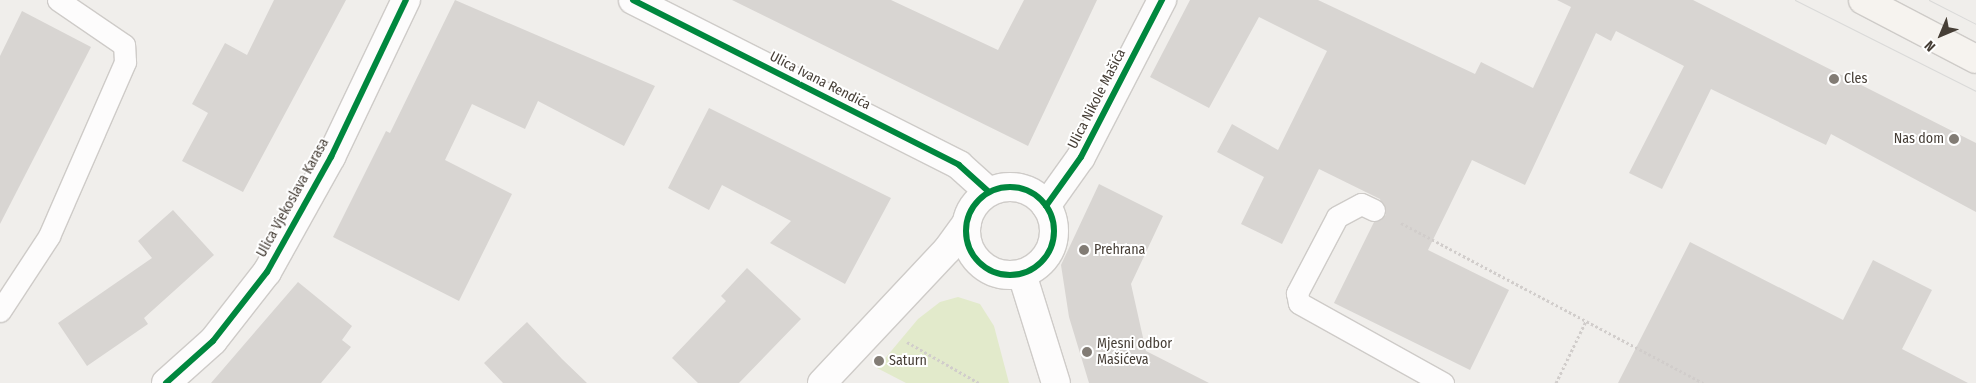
<!DOCTYPE html>
<meta charset="utf-8">
<style>
body{margin:0}
#map{position:relative;width:1976px;height:383px;overflow:hidden;background:#f0eeeb;font-family:"Fira Sans Condensed",sans-serif}
div>[style]{position:absolute}
.green>*{inset:0;background:#e2eacb}
.building>*{inset:0;background:#d8d5d2}
.path>*{height:3px;margin-top:-1.5px;transform-origin:0;background:repeating-linear-gradient(90deg,#d1cdcb 0 2.5px,transparent 0 5px)}
.roads{filter:drop-shadow(1px 0 #cecbc8) drop-shadow(-1px 0 #cecbc8) drop-shadow(0 1px #cecbc8) drop-shadow(0 -1px #cecbc8)}
.service>*{height:21px;margin:-10.5px;padding:0 10.5px;transform-origin:10.5px;border-radius:10.5px;background:#fdfcfc}
.minor>*{height:28px;margin:-14px;padding:0 14px;transform-origin:14px;border-radius:14px;background:#fdfcfc}
.minor>.ring{margin:-14px;padding:0;box-sizing:content-box;background:none;border:28px solid #fdfcfc;border-radius:50%}
.secondary>*{height:28px;margin:-14px;padding:0 14px;transform-origin:14px;border-radius:14px;background:#f6f3ef}
.tram>*{height:1px;margin:-0.5px;padding:0 0.5px;transform-origin:0.5px;border-radius:0.5px;background:#d9d9d8}
.cycleway>*{height:6px;margin:-3px;padding:0 3px;transform-origin:3px;border-radius:3px;background:#00873e}
.cycleway>.ring{margin:-3px;padding:0;box-sizing:content-box;background:none;border:6px solid #00873e;border-radius:50%}
.dots>*{width:14px;height:14px;translate:-50% -50%;box-sizing:border-box;border:2px solid #fff;border-radius:50%}
span{translate:-50% -50%;white-space:nowrap;text-align:center;line-height:1.15;-webkit-text-stroke:4px #fff;paint-order:stroke}
.poi-label{font-size:14px;color:#463e36}
.left{translate:0 -50%;text-align:left}
.right{translate:-100% -50%;text-align:right}
.street-label{font-size:14px;color:#463e36}
.north{position:absolute;left:1916px;top:10px;width:50px;height:50px;-webkit-text-stroke:4px #fff;paint-order:stroke;rotate:225deg;font-size:14px;font-weight:700;line-height:20px;text-align:center;color:#463e36}
.north::after{content:'';display:block;margin:auto;width:18px;height:22px;background:#463e36;clip-path:polygon(50% 0,100% 100%,50% 72%,0 100%)}
</style>
<div id="map">
<div class="green">
<div style="clip-path:polygon(958px 297px,980px 304px,994px 326px,1009px 383px,906px 383px,877px 368px,918px 319px,940px 302px)"></div>
</div>
<div class="building">
<div style="clip-path:polygon(274px 0,346px 0,243px 192px,182px 161px,208px 113px,192px 104px,225px 43px,247px 55px)"></div>
<div style="clip-path:polygon(455px 0,655px 86px,624px 146px,538px 101px,525px 129px,472px 104px,445px 160px,512px 194px,459px 301px,333px 237px,386px 131px,390px 133px)"></div>
<div style="clip-path:polygon(732px 0,891px 0,998px 50px,1024px 0,1097px 0,1028px 146px)"></div>
<div style="clip-path:polygon(1190px 0,1318px 0,1475px 74px,1481px 62px,1533px 88px,1571px 7px,1557px 0,1693px 0,1976px 143px,1976px 212px,1831px 134px,1826px 145px,1711px 89px,1662px 189px,1629px 173px,1684px 66px,1616px 31px,1611px 41px,1596px 33px,1525px 185px,1472px 160px,1428px 250px,1509px 290px,1470px 370px,1334px 303px,1374px 222px,1386px 215px,1380px 199px,1319px 169px,1282px 244px,1241px 224px,1264px 177px,1217px 152px,1232px 124px,1278px 150px,1327px 51px,1259px 17px,1209px 108px,1150px 77px)"></div>
<div style="clip-path:polygon(22px 11px,91px 47px,0 224px,0 56px)"></div>
<div style="clip-path:polygon(709px 108px,891px 198px,845px 284px,770px 243px,791px 221px,722px 185px,709px 210px,668px 188px)"></div>
<div style="clip-path:polygon(1099px 184px,1163px 216px,1131px 284px,1146px 351px,1209px 383px,1089px 383px,1069px 317px,1061px 265px)"></div>
<div style="clip-path:polygon(173px 210px,214px 255px,144px 318px,148px 324px,87px 366px,58px 323px,152px 258px,138px 241px)"></div>
<div style="clip-path:polygon(1690px 242px,1843px 320px,1873px 260px,1932px 290px,1902px 349px,1968px 383px,1618px 383px)"></div>
<div style="clip-path:polygon(747px 268px,801px 319px,739px 383px,698px 383px,672px 358px,726px 301px,721px 296px)"></div>
<div style="clip-path:polygon(298px 282px,352px 326px,342px 340px,351px 347px,321px 383px,211px 383px)"></div>
<div style="clip-path:polygon(527px 322px,562px 359px,587px 383px,503px 383px,484px 363px)"></div>
</div>
<div class="path">
<div style="left:1401px;top:223px;width:342px;rotate:27.9deg"></div>
<div style="left:907px;top:342px;width:83px;rotate:29.7deg"></div>
<div style="left:1556px;top:383px;width:69px;rotate:-64.2deg"></div>
</div>
<div class="roads">
<div class="service">
<div style="left:1374px;top:210px;width:14px;rotate:-155deg"></div>
<div style="left:1361px;top:204px;width:27px;rotate:152deg"></div>
<div style="left:1337px;top:217px;width:86px;rotate:117.8deg"></div>
<div style="left:1297px;top:293px;width:10px;rotate:79deg"></div>
<div style="left:1299px;top:303px;width:165px;rotate:29.1deg"></div>
<div style="left:0;top:311px;width:90px;rotate:-56.8deg"></div>
<div style="left:49px;top:236px;width:190px;rotate:-66.4deg"></div>
<div style="left:125px;top:62px;width:17px;rotate:-93deg"></div>
<div style="left:124px;top:45px;width:80px;rotate:-145.7deg"></div>
</div>
<div class="minor">
<div style="left:633px;top:0;width:365px;rotate:26.8deg"></div>
<div style="left:959px;top:165px;width:40px;rotate:42deg"></div>
<div class="ring" style="left:966px;top:187px;width:60px;height:60px"></div>
<div style="left:1046px;top:206px;width:60px;rotate:-54.5deg"></div>
<div style="left:1081px;top:157px;width:177px;rotate:-62.7deg"></div>
<div style="left:1022px;top:274px;width:114px;rotate:72.7deg"></div>
<div style="left:166px;top:383px;width:63px;rotate:-41.8deg"></div>
<div style="left:213px;top:341px;width:88px;rotate:-52deg"></div>
<div style="left:267px;top:272px;width:132px;rotate:-60.9deg"></div>
<div style="left:331px;top:157px;width:174px;rotate:-64.5deg"></div>
<div style="left:822px;top:383px;width:183px;rotate:-46.8deg"></div>
<div style="left:947px;top:250px;width:34px;rotate:-54deg"></div>
</div>
<div class="secondary">
<div style="left:1863px;top:0;width:127px;rotate:27.6deg"></div>
</div>
</div>
<div class="tram">
<div style="left:1795px;top:0;width:203px;rotate:26.7deg"></div>
<div style="left:1929px;top:0;width:53px;rotate:27.1deg"></div>
</div>
<div class="cycleway">
<div style="left:633px;top:0;width:365px;rotate:26.8deg"></div>
<div style="left:959px;top:165px;width:40px;rotate:42deg"></div>
<div class="ring" style="left:966px;top:187px;width:82px;height:82px"></div>
<div style="left:1046px;top:206px;width:60px;rotate:-54.5deg"></div>
<div style="left:1081px;top:157px;width:177px;rotate:-62.7deg"></div>
<div style="left:166px;top:383px;width:63px;rotate:-41.8deg"></div>
<div style="left:213px;top:341px;width:88px;rotate:-52deg"></div>
<div style="left:267px;top:272px;width:132px;rotate:-60.9deg"></div>
<div style="left:331px;top:157px;width:174px;rotate:-64.5deg"></div>
</div>
<div class="dots">
<div style="left:1834px;top:79px;background:#827c75"></div>
<div style="left:1954px;top:139px;background:#827c75"></div>
<div style="left:1084px;top:250px;background:#827c75"></div>
<div style="left:1087px;top:352px;background:#827c75"></div>
<div style="left:879px;top:361px;background:#827c75"></div>
</div>
<div class="poi-label">
<span class="left" style="left:1844px;top:79px">Cles</span>
<span class="right" style="left:1944px;top:139px">Nas dom</span>
<span class="left" style="left:1094px;top:250px">Prehrana</span>
<span class="left" style="left:1097px;top:352px">Mjesni odbor<br>Mašićeva</span>
<span class="left" style="left:889px;top:361px">Saturn</span>
</div>
<div class="street-label">
<span style="left:820px;top:81px;rotate:27deg">Ulica Ivana Rendića</span>
<span style="left:1097px;top:99px;rotate:-63deg">Ulica Nikole Mašića</span>
<span style="left:293px;top:198px;rotate:-61deg">Ulica Vjekoslava Karasa</span>
</div>
<div class="north">N</div>
</div>
